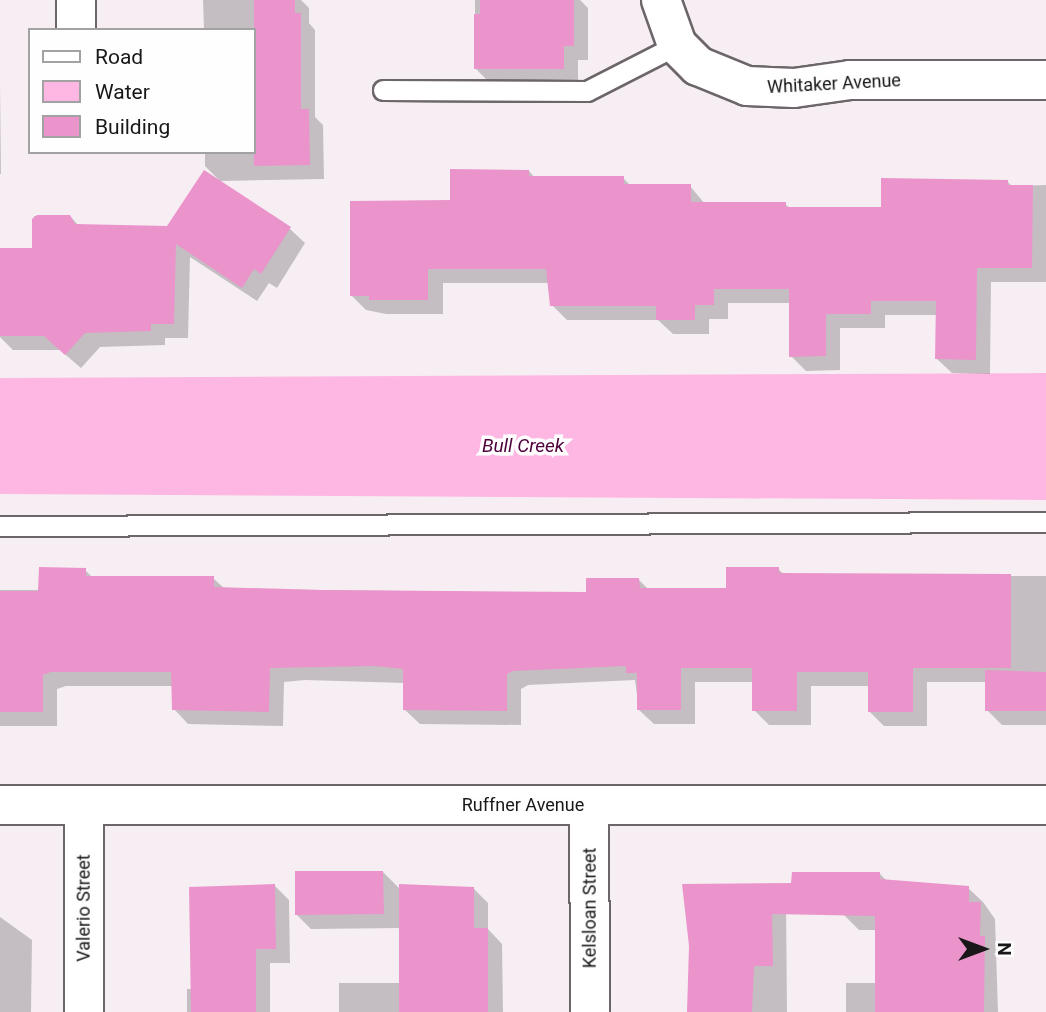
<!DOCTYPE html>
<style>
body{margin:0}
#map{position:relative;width:1046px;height:1012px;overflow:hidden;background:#f6eef3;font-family:Roboto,sans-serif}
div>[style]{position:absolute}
.water>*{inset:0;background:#feb7e3}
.shadow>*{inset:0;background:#0003}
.building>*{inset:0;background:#eb94cb}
.roads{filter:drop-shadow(2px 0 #6c6569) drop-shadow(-2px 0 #6c6569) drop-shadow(0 2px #6c6569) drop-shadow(0 -2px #6c6569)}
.service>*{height:19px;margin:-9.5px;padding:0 9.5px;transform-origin:9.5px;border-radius:9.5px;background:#fff}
.minor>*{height:38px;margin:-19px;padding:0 19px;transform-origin:19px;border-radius:19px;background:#fff}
span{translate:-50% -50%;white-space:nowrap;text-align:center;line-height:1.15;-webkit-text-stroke:7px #fefefe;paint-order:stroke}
.street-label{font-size:18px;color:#191718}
.water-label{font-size:19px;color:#50023c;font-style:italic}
.legend{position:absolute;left:28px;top:28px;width:228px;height:126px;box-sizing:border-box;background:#fefefe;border:2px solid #a2a2a2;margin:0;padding:9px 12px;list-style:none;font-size:21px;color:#191718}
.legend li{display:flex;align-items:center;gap:14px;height:35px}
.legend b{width:35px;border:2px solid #a2a2a2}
.north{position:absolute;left:948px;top:914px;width:70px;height:70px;-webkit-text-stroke:5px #fefefe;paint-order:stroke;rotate:90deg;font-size:19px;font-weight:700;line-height:28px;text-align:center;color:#191718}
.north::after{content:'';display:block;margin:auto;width:24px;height:32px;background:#191718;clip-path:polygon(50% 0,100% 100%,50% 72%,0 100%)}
</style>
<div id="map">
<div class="water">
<div style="clip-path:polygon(1046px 373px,1046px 500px,0 494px,0 378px)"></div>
</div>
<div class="shadow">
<div style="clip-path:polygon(203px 0,301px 0,309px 8px,309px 23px,315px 30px,315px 117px,323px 125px,324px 179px,220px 181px,205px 166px,205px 152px,254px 152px,254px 30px,204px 30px)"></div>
<div style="clip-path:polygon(475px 0,580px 0,588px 8px,588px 60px,578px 60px,578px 83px,490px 83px,475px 68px)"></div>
<div style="clip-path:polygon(0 81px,1px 174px,0 174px)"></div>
<div style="clip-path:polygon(529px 171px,535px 178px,623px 178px,631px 186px,690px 186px,705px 204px,785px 204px,790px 208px,883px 208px,1007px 181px,1012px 186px,1046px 185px,1046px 282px,991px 282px,990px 374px,952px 373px,937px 359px,938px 315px,885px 315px,885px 328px,840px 328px,840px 370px,806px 371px,791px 356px,791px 303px,728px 303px,728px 319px,709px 319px,709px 334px,673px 334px,658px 320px,567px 320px,552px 305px,550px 283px,443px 283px,443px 314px,386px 314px,366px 310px,351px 295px,452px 202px)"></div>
<div style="clip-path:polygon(204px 173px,290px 229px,305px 243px,277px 288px,269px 283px,257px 301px,190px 257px,188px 338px,165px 338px,165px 345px,100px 347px,81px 368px,60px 350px,13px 350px,0 337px,0 250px,34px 250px,34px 216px,70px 216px,79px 226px,167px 227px)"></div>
<div style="clip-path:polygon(778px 569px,785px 575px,1046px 576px,1046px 725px,1002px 725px,987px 710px,987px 682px,927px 682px,927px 726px,884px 726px,869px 711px,869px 686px,811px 686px,811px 725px,769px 725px,754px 710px,754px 682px,695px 682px,695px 724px,654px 724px,639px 710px,635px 680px,528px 685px,521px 689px,521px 725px,420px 724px,405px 710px,405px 683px,305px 680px,284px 682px,283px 726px,188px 724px,174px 709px,173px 686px,66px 686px,57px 689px,57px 726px,0 726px,0 590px,40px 590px,85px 570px,93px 578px,213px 578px,225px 589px,588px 593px,639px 580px,649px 590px,728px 590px)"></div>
<div style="clip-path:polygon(383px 872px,401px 890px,473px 888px,488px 903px,488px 929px,502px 944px,503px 1012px,339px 1012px,339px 983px,401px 983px,401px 928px,311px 929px,296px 914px)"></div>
<div style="clip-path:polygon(880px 874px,887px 881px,968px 888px,983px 902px,995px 919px,998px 1012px,846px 1012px,846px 983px,877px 983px,877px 930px,859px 930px,844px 915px)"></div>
<div style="clip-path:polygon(274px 885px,289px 900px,290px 963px,270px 963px,270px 1012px,187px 1012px,187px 989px,193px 989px)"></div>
<div style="clip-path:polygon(786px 900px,787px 1012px,689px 1012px,691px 946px)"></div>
<div style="clip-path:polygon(0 917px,32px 940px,31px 1012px,0 1012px)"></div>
</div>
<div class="building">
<div style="clip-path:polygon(254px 0,295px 0,295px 13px,301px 13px,301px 109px,309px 109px,310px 165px,254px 166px)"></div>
<div style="clip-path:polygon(480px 0,574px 0,574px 46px,564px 46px,564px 69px,474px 69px,474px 14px,480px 14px)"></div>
<div style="clip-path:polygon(450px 169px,529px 170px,529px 176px,624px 176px,624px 184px,691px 184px,691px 202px,786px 202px,786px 207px,881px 207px,881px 178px,1008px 180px,1008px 185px,1033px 185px,1032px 268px,977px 268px,976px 360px,935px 359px,936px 301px,871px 301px,871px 314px,826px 314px,826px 356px,789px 357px,789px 289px,714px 289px,714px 305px,695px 305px,695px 320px,656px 320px,656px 306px,550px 306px,546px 269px,428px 269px,428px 300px,369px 300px,369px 296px,350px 296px,350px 201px,450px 200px)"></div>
<div style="clip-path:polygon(204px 170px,291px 227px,261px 274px,254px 269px,242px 288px,176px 244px,174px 324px,151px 324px,151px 331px,85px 333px,65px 355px,44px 336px,0 336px,0 248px,32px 248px,32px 219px,37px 215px,70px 215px,75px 224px,167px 226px)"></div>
<div style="clip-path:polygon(39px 567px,86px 568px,86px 576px,214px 576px,214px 587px,323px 590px,586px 592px,586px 578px,639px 578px,640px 588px,726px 588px,726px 567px,779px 567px,779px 573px,1011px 574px,1011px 668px,913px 668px,913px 712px,868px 712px,868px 672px,797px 672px,797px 711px,752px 711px,752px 668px,681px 668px,681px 710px,637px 710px,637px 673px,626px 673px,626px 666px,513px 671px,507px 674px,507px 711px,403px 710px,403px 669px,375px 666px,270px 668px,269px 712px,172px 710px,171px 672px,51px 672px,43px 675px,43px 712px,0 712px,0 591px,38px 591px)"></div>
<div style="clip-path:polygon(985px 670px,1046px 672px,1046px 711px,985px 711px)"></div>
<div style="clip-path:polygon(295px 871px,383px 871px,384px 914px,295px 915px)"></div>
<div style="clip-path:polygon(792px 872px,880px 872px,880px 879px,969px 886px,969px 902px,981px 902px,980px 936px,985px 936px,984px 1012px,875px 1012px,875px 916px,772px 914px,773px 966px,754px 966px,752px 1012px,687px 1012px,689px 946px,682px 884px,791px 883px)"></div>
<div style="clip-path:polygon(275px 884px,276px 949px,256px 949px,256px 1012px,191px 1012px,189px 887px)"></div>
<div style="clip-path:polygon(399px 884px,474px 887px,474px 928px,488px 928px,488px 1012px,399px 1012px)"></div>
</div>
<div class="roads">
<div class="service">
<div style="left:383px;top:90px;width:204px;rotate:0.3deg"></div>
<div style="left:587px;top:91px;width:101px;rotate:-27.1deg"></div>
<div style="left:0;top:526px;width:1046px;rotate:-0.22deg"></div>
</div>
<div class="minor">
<div style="left:76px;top:0;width:30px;rotate:90deg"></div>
<div style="left:661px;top:0;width:48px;rotate:70.4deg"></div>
<div style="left:677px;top:45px;width:30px;rotate:45deg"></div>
<div style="left:698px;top:66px;width:53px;rotate:22.2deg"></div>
<div style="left:747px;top:86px;width:47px;rotate:2.4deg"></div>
<div style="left:794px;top:88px;width:57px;rotate:-8.1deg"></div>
<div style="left:850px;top:80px;width:196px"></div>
<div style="left:0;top:805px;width:1046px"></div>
<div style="left:84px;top:805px;width:207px;rotate:90deg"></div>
<div style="left:589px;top:805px;width:207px;rotate:89.7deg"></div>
</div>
</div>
<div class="street-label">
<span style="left:834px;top:84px;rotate:-3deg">Whitaker Avenue</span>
<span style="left:523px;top:805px">Ruffner Avenue</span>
<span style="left:84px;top:908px;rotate:-90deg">Valerio Street</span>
<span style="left:590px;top:908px;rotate:-90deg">Kelsloan Street</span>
</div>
<div class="water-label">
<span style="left:523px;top:446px">Bull Creek</span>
</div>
<ul class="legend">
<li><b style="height:9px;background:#fff"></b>Road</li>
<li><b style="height:19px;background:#feb7e3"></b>Water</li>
<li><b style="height:19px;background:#eb94cb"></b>Building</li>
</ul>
<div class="north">N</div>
</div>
